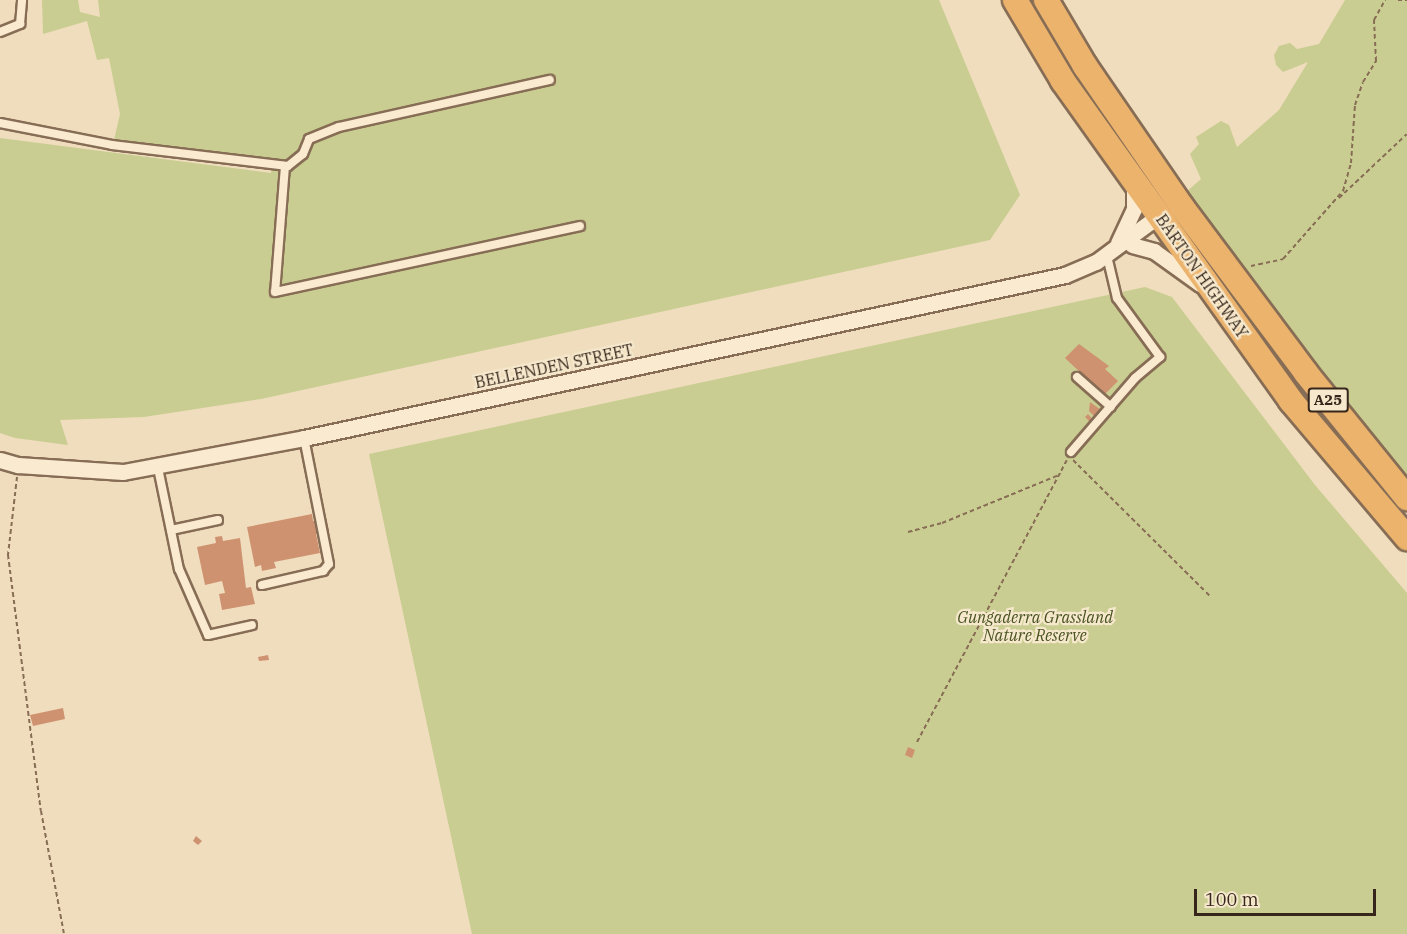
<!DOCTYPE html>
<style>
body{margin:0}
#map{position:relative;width:1407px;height:934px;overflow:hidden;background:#efddbd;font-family:"IBM Plex Serif",serif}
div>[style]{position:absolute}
.green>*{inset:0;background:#cacd91}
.building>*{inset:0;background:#cf9271}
.path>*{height:2px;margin-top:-1px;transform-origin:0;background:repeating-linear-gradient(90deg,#876d55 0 4.5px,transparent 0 7.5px)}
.roads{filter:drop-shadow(2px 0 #876d55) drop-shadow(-2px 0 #876d55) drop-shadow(0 2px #876d55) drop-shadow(0 -2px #876d55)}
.service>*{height:8px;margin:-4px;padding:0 4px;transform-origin:4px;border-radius:4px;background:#faebd0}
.minor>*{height:15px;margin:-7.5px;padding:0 7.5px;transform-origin:7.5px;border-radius:7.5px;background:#faebd0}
.trunk>*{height:24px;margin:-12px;padding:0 12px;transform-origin:12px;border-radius:12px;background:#ecb36d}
span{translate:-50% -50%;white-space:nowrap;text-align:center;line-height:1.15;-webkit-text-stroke:4.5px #f6e8cc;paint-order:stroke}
.shield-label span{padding:2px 4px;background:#f6e8cc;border:2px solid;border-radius:4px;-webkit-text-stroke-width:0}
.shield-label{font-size:15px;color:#36261b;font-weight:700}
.street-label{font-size:16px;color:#36261b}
.park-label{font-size:16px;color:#495321;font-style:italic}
.scale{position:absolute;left:1194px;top:889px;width:182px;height:27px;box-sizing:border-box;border:3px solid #36261b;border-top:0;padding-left:8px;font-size:18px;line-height:21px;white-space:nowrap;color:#36261b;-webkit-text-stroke:4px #f6e8cc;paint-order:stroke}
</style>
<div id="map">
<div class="green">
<div style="clip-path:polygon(42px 0,78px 0,80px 12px,100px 17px,98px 0,939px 0,1020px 195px,990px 240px,261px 399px,144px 417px,60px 420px,68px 445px,15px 438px,0 433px,0 138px,271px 173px,272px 162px,114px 140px,120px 114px,109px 58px,97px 60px,87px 21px,43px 34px)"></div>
<div style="clip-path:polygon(1345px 0,1407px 0,1407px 482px,1262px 301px,1185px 193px,1201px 179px,1190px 154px,1199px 144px,1196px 137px,1221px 121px,1229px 125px,1237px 147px,1279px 110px,1308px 62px,1283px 72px,1276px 65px,1274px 55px,1279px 46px,1290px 43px,1297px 49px,1319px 44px)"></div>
<div style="clip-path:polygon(1145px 287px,1172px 297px,1315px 485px,1407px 593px,1407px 934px,472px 934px,369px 454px)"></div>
</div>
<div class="building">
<div style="clip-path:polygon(1079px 344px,1109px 366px,1105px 369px,1118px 381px,1104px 395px,1065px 358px)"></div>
<div style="clip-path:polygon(1090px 402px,1104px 412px,1097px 419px,1089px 411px)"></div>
<div style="clip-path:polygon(1088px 414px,1095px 422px,1092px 424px,1085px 417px)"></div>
<div style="clip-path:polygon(312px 514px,313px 521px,326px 518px,329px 531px,316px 534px,320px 553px,274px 562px,276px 568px,262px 571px,261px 565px,255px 567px,247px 527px)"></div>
<div style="clip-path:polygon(222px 536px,223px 541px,240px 538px,246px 588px,251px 587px,255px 604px,222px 610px,219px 594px,225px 593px,222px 581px,205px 585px,197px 547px,216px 543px,215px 537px)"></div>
<div style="clip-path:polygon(268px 655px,269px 660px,259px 661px,258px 657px)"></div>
<div style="clip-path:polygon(63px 708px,65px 719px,33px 726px,30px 715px)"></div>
<div style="clip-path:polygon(908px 747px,915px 750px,912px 758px,905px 755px)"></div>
<div style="clip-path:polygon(196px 836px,202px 841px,198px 845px,193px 841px)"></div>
</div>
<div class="path">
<div style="left:1398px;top:0;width:9px"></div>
<div style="left:1339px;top:198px;width:93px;rotate:-43.3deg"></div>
<div style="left:1251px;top:266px;width:33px;rotate:-12deg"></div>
<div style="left:1283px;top:259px;width:91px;rotate:-48.6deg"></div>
<div style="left:1343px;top:191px;width:29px;rotate:-74deg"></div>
<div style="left:1351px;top:163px;width:58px;rotate:-86.1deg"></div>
<div style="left:1355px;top:105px;width:24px;rotate:-71deg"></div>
<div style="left:1363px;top:82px;width:25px;rotate:-58deg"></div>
<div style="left:1376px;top:61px;width:41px;rotate:-92.8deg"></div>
<div style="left:1374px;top:20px;width:23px;rotate:-61deg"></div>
<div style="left:1073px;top:460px;width:194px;rotate:44.8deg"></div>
<div style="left:17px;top:477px;width:79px;rotate:96.6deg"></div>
<div style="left:8px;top:555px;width:258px;rotate:82.7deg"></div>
<div style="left:41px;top:811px;width:125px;rotate:79.4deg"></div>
<div style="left:908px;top:532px;width:35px;rotate:-15deg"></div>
<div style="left:942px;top:523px;width:126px;rotate:-22.3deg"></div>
<div style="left:917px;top:742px;width:319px;rotate:-62deg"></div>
</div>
<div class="roads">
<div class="service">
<div style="left:0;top:32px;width:22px;rotate:-22deg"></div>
<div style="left:20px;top:24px;width:24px;rotate:-85deg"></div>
<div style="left:0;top:123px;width:114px;rotate:11.1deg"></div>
<div style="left:112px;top:145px;width:177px;rotate:6.8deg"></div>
<div style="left:288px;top:166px;width:19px;rotate:-39deg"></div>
<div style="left:303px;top:154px;width:16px;rotate:-68deg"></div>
<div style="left:309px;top:139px;width:32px;rotate:-22deg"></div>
<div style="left:339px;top:127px;width:216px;rotate:-12.6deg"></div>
<div style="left:285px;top:166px;width:126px;rotate:94.5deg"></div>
<div style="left:275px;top:292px;width:312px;rotate:-12.2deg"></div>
<div style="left:1077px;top:377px;width:45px;rotate:41.4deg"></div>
<div style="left:1071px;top:452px;width:98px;rotate:-49.1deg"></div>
<div style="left:1135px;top:378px;width:33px;rotate:-40deg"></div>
<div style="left:1160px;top:357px;width:73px;rotate:-126.1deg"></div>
<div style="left:1117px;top:298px;width:43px;rotate:-103.4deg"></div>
<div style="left:158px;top:468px;width:103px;rotate:78.3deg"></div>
<div style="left:179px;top:569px;width:72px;rotate:66.3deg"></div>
<div style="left:208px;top:635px;width:45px;rotate:-12.8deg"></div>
<div style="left:171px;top:530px;width:48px;rotate:-12deg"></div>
<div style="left:262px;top:585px;width:63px;rotate:-12.9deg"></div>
<div style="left:323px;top:571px;width:9px;rotate:-49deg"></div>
<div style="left:329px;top:564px;width:128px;rotate:-101.2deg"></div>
</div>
<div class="minor">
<div style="left:1118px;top:243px;width:38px;rotate:-65deg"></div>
<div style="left:1134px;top:209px;width:25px;rotate:-90deg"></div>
<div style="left:1132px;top:245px;width:23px;rotate:15deg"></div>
<div style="left:1154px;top:251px;width:57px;rotate:35.7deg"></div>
<div style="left:0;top:460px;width:19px;rotate:16deg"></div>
<div style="left:18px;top:465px;width:105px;rotate:3.8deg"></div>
<div style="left:123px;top:472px;width:184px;rotate:-10.6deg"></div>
<div style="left:304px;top:438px;width:778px;rotate:-12.09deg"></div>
<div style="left:1065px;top:275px;width:34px;rotate:-23deg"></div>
<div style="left:1096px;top:262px;width:67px;rotate:-36.5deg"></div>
<div style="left:1150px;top:222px;width:11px;rotate:-15deg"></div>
</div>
<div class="trunk">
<div style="left:1015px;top:0;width:94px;rotate:59.3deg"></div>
<div style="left:1063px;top:81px;width:393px;rotate:54.5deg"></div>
<div style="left:1291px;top:401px;width:180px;rotate:49.7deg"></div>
<div style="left:1046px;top:0;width:77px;rotate:59.4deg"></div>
<div style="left:1085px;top:66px;width:171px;rotate:55.5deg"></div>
<div style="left:1182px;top:207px;width:207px;rotate:53.2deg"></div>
<div style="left:1306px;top:373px;width:161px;rotate:51.1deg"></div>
</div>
</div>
<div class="shield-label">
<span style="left:1328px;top:400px">A25</span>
</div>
<div class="street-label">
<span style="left:1202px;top:276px;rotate:55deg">BARTON HIGHWAY</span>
<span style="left:554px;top:366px;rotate:-12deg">BELLENDEN STREET</span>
</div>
<div class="park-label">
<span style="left:1035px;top:626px">Gungaderra Grassland<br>Nature Reserve</span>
</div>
<div class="scale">100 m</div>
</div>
